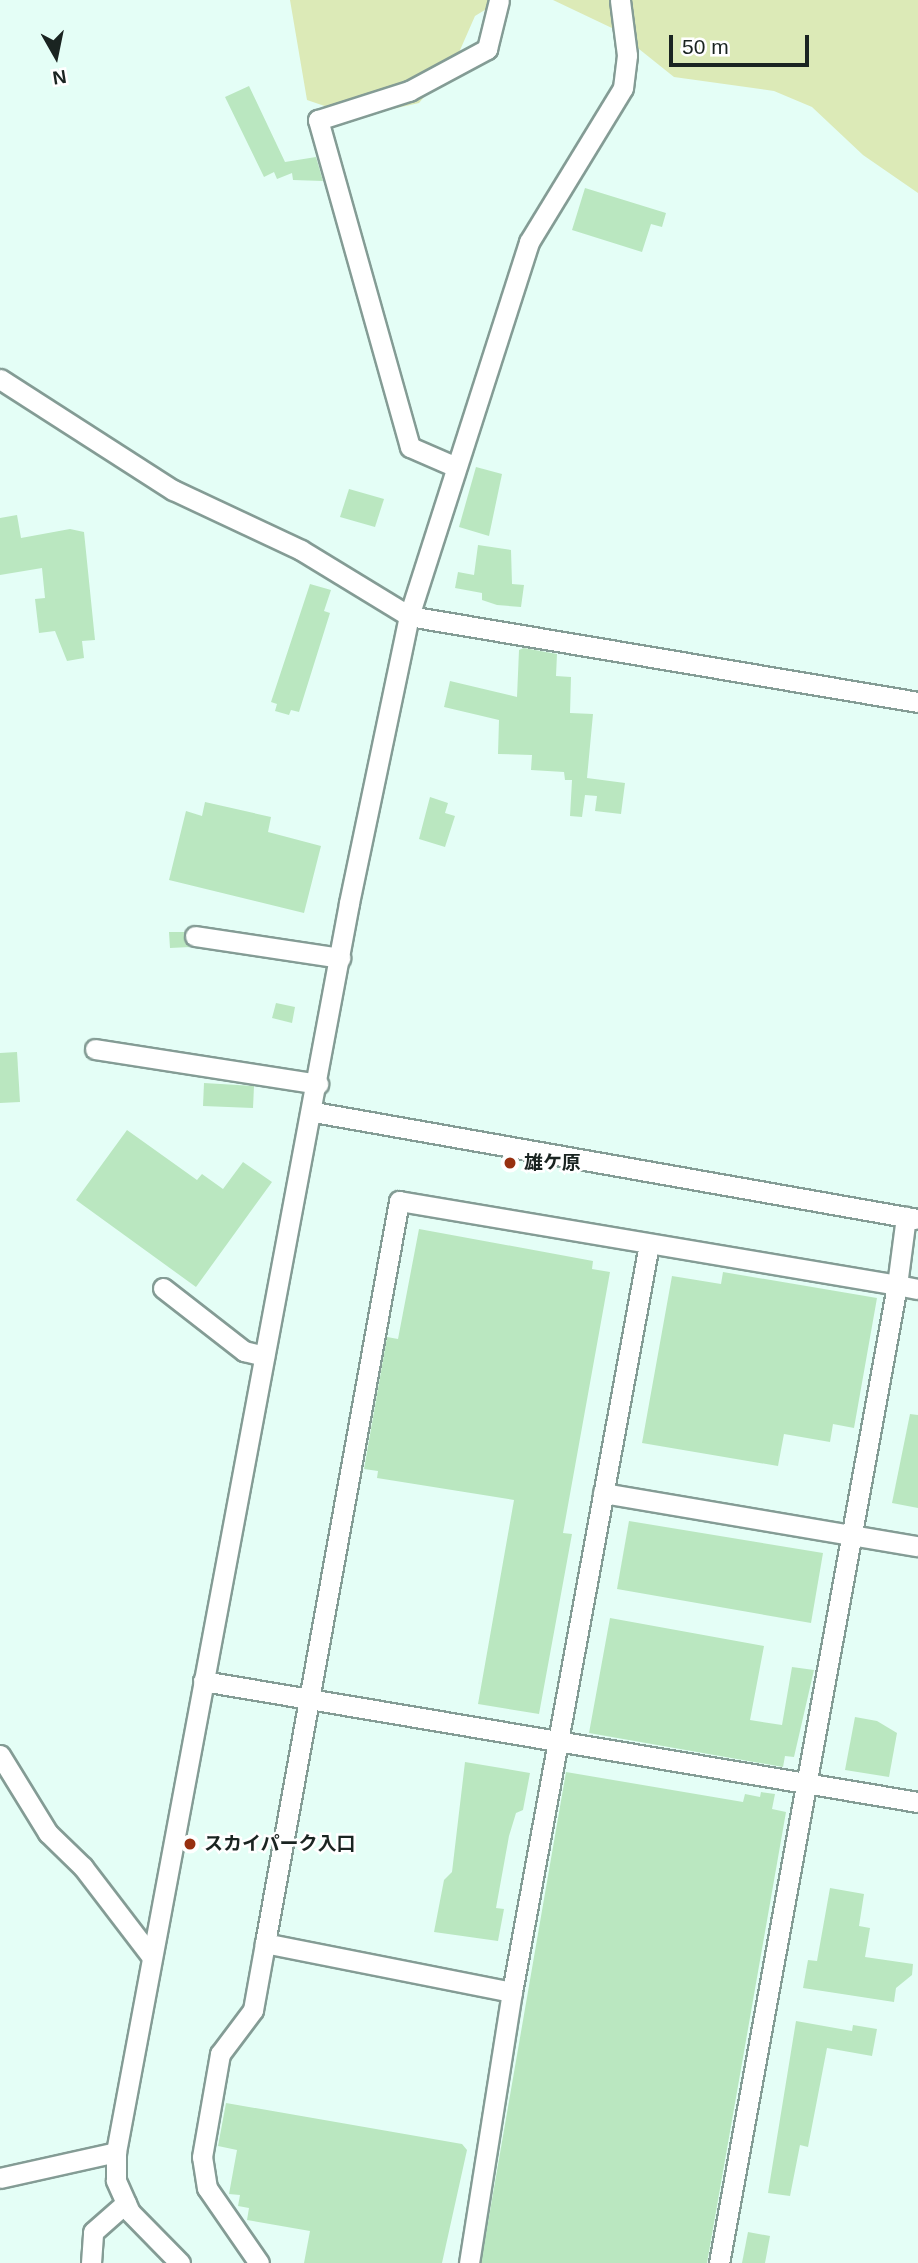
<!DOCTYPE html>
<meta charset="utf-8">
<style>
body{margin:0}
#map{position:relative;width:918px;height:2263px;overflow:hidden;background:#e4fef6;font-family:Arial,"Noto Sans JP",sans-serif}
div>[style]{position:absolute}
.green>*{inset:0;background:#dceab7}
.building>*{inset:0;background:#bae7c0}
.roads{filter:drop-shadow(2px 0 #849c95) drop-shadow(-2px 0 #849c95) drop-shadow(0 2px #849c95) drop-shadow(0 -2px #849c95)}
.minor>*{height:19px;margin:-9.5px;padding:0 9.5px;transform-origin:9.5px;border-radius:9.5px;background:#fff}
.dots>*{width:19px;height:19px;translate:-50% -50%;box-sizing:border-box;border:4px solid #fff;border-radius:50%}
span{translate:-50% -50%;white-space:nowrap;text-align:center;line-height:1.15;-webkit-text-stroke:5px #fff;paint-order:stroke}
.poi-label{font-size:19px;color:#1a2421;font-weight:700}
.left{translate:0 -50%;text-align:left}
.north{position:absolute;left:21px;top:21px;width:70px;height:70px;-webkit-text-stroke:5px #fff;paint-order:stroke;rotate:171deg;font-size:19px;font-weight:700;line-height:28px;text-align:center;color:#1a2421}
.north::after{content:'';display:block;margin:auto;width:24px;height:32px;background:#1a2421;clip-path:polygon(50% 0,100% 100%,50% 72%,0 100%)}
.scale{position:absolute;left:669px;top:35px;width:140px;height:32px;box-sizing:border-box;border:4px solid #1a2421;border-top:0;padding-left:9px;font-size:21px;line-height:24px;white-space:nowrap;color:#1a2421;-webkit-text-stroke:5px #fff;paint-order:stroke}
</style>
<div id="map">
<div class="green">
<div style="clip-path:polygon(290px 0,501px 0,475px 16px,457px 57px,419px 103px,357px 117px,307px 100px)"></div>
<div style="clip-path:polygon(553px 0,918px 0,918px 193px,863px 155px,812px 107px,774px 91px,674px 77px,614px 29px)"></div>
</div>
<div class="building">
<div style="clip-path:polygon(249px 86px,285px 162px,316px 157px,323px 181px,293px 180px,292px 173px,277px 179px,274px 172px,264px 177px,225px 97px)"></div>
<div style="clip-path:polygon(585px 188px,666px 213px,662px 227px,651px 224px,642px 252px,572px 230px)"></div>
<div style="clip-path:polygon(476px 467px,502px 474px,489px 536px,459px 527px)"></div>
<div style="clip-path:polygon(349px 489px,384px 499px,375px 527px,340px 517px)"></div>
<div style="clip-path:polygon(17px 515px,21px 538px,70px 529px,84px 532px,95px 640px,82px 641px,84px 658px,67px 661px,55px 631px,39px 633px,35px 599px,45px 598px,42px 568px,0 575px,0 518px)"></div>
<div style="clip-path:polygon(478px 545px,511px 550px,512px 584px,524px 585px,521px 607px,497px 605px,482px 600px,482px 593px,455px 588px,458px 572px,474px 575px)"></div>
<div style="clip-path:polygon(310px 584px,331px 590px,324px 611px,330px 613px,299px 712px,291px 710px,289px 715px,275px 711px,277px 704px,271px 702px)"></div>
<div style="clip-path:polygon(524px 648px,557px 654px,556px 676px,571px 677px,570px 713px,593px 714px,587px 778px,625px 783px,621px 814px,595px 811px,597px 796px,585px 795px,582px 817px,570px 816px,572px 780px,565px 780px,564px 772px,531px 770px,532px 755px,498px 754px,499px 720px,444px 707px,450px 681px,517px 697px,519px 650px)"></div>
<div style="clip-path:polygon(430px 797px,448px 803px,445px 813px,455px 816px,445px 847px,419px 839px)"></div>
<div style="clip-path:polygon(205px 802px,271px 817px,268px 832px,321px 846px,304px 913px,169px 880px,186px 811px,202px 816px)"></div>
<div style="clip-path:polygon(169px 932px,184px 932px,190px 947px,170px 948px)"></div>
<div style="clip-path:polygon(276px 1003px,295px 1007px,292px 1023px,272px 1018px)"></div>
<div style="clip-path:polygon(17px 1052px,20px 1102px,0 1103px,0 1053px)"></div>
<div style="clip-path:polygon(204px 1083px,254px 1086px,253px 1108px,203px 1106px)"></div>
<div style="clip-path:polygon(127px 1130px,197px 1180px,202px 1174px,223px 1189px,243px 1162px,272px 1182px,196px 1287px,76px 1200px)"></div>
<div style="clip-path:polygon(419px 1229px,593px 1261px,592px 1269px,610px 1272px,563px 1533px,572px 1534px,539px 1714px,478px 1704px,514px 1500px,377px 1478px,378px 1471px,364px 1469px,387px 1337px,398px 1339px)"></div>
<div style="clip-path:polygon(723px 1272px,877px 1298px,854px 1428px,833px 1424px,830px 1442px,784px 1434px,778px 1466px,642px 1443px,672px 1276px,721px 1284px)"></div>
<div style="clip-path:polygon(910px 1414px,918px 1415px,918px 1508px,892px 1503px)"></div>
<div style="clip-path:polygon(629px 1521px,823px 1553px,811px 1623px,617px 1589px)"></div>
<div style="clip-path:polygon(610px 1618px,764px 1646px,750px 1720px,782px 1725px,792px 1667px,814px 1670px,794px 1757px,785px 1756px,783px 1767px,589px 1733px)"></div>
<div style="clip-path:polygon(855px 1717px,877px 1721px,897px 1733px,889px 1777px,845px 1770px)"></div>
<div style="clip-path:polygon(465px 1762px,530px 1773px,523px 1810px,516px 1813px,509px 1836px,496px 1908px,504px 1909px,498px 1941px,434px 1932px,444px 1880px,452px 1872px)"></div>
<div style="clip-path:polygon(566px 1772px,743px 1802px,745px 1794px,760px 1797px,761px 1792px,775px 1794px,772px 1809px,786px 1812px,707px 2263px,481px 2263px)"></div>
<div style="clip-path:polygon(830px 1888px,864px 1894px,859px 1926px,870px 1928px,865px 1957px,913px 1964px,912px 1975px,896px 1988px,894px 2002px,803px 1988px,808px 1960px,817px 1961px)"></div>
<div style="clip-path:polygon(796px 2021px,852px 2031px,853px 2025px,877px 2029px,872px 2056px,827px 2048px,808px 2147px,800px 2145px,790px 2196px,768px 2193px)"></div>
<div style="clip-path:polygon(226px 2103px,462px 2144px,467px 2150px,442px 2263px,304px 2263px,310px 2231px,247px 2220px,249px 2208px,238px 2206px,240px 2195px,229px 2194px,237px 2150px,218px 2146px)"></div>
<div style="clip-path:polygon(748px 2232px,770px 2236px,765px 2263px,742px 2263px)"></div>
</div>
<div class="roads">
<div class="minor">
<div style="left:0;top:379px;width:206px;rotate:32.7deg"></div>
<div style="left:173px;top:490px;width:141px;rotate:25.1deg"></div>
<div style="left:301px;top:550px;width:127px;rotate:31.4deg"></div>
<div style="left:409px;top:616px;width:516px;rotate:9.59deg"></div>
<div style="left:456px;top:467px;width:50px;rotate:-156.5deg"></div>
<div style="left:410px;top:447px;width:340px;rotate:-105.7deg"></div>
<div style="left:318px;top:120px;width:96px;rotate:-17.7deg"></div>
<div style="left:409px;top:91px;width:89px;rotate:-28.3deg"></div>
<div style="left:487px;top:49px;width:50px;rotate:-76.2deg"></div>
<div style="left:195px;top:936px;width:147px;rotate:8.6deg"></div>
<div style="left:95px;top:1049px;width:226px;rotate:8.9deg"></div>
<div style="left:314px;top:1112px;width:612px;rotate:10.06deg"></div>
<div style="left:649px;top:1244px;width:760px;rotate:100.38deg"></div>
<div style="left:512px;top:1992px;width:252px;rotate:-168.8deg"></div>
<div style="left:265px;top:1943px;width:754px;rotate:-79.76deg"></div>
<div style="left:399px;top:1201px;width:505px;rotate:9.57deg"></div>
<div style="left:897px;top:1285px;width:69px;rotate:-82.5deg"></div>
<div style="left:163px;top:1288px;width:103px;rotate:37.9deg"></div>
<div style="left:244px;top:1351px;width:21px;rotate:14deg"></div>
<div style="left:603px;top:1493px;width:319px;rotate:9.6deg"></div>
<div style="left:203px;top:1681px;width:725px;rotate:9.61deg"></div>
<div style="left:0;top:1755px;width:92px;rotate:58.4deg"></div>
<div style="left:48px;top:1833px;width:49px;rotate:44.2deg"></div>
<div style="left:83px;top:1867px;width:112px;rotate:52.6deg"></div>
<div style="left:0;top:2178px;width:119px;rotate:-12.6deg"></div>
<div style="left:91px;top:2263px;width:31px;rotate:-86deg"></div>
<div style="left:93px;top:2232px;width:44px;rotate:-41.3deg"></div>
<div style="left:180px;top:2263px;width:71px;rotate:-134.4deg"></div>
<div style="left:130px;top:2212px;width:35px;rotate:-114deg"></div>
<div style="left:116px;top:2180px;width:28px;rotate:-90deg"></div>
<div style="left:116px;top:2152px;width:1271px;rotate:-79.43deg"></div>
<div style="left:349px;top:903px;width:293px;rotate:-78.2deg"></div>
<div style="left:409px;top:616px;width:393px;rotate:-72.2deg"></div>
<div style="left:529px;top:242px;width:180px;rotate:-58.6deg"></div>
<div style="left:623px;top:88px;width:33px;rotate:-83deg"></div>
<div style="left:627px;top:55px;width:55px;rotate:-97.3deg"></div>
<div style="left:259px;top:2263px;width:91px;rotate:-124.7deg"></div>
<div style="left:207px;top:2188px;width:31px;rotate:-99deg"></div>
<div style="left:202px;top:2157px;width:105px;rotate:-80.1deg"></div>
<div style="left:220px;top:2054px;width:55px;rotate:-53.1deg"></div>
<div style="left:253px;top:2010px;width:68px;rotate:-79.8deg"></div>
<div style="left:469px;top:2263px;width:274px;rotate:-81deg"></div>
<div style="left:719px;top:2263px;width:994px;rotate:-79.68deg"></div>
<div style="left:897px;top:1285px;width:21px;rotate:11deg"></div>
</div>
</div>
<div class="dots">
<div style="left:510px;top:1163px;background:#973010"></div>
<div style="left:190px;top:1844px;background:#973010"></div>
</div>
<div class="poi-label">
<span class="left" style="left:524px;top:1163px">雄ケ原</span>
<span class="left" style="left:204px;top:1844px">スカイパーク入口</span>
</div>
<div class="north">N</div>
<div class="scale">50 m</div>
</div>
